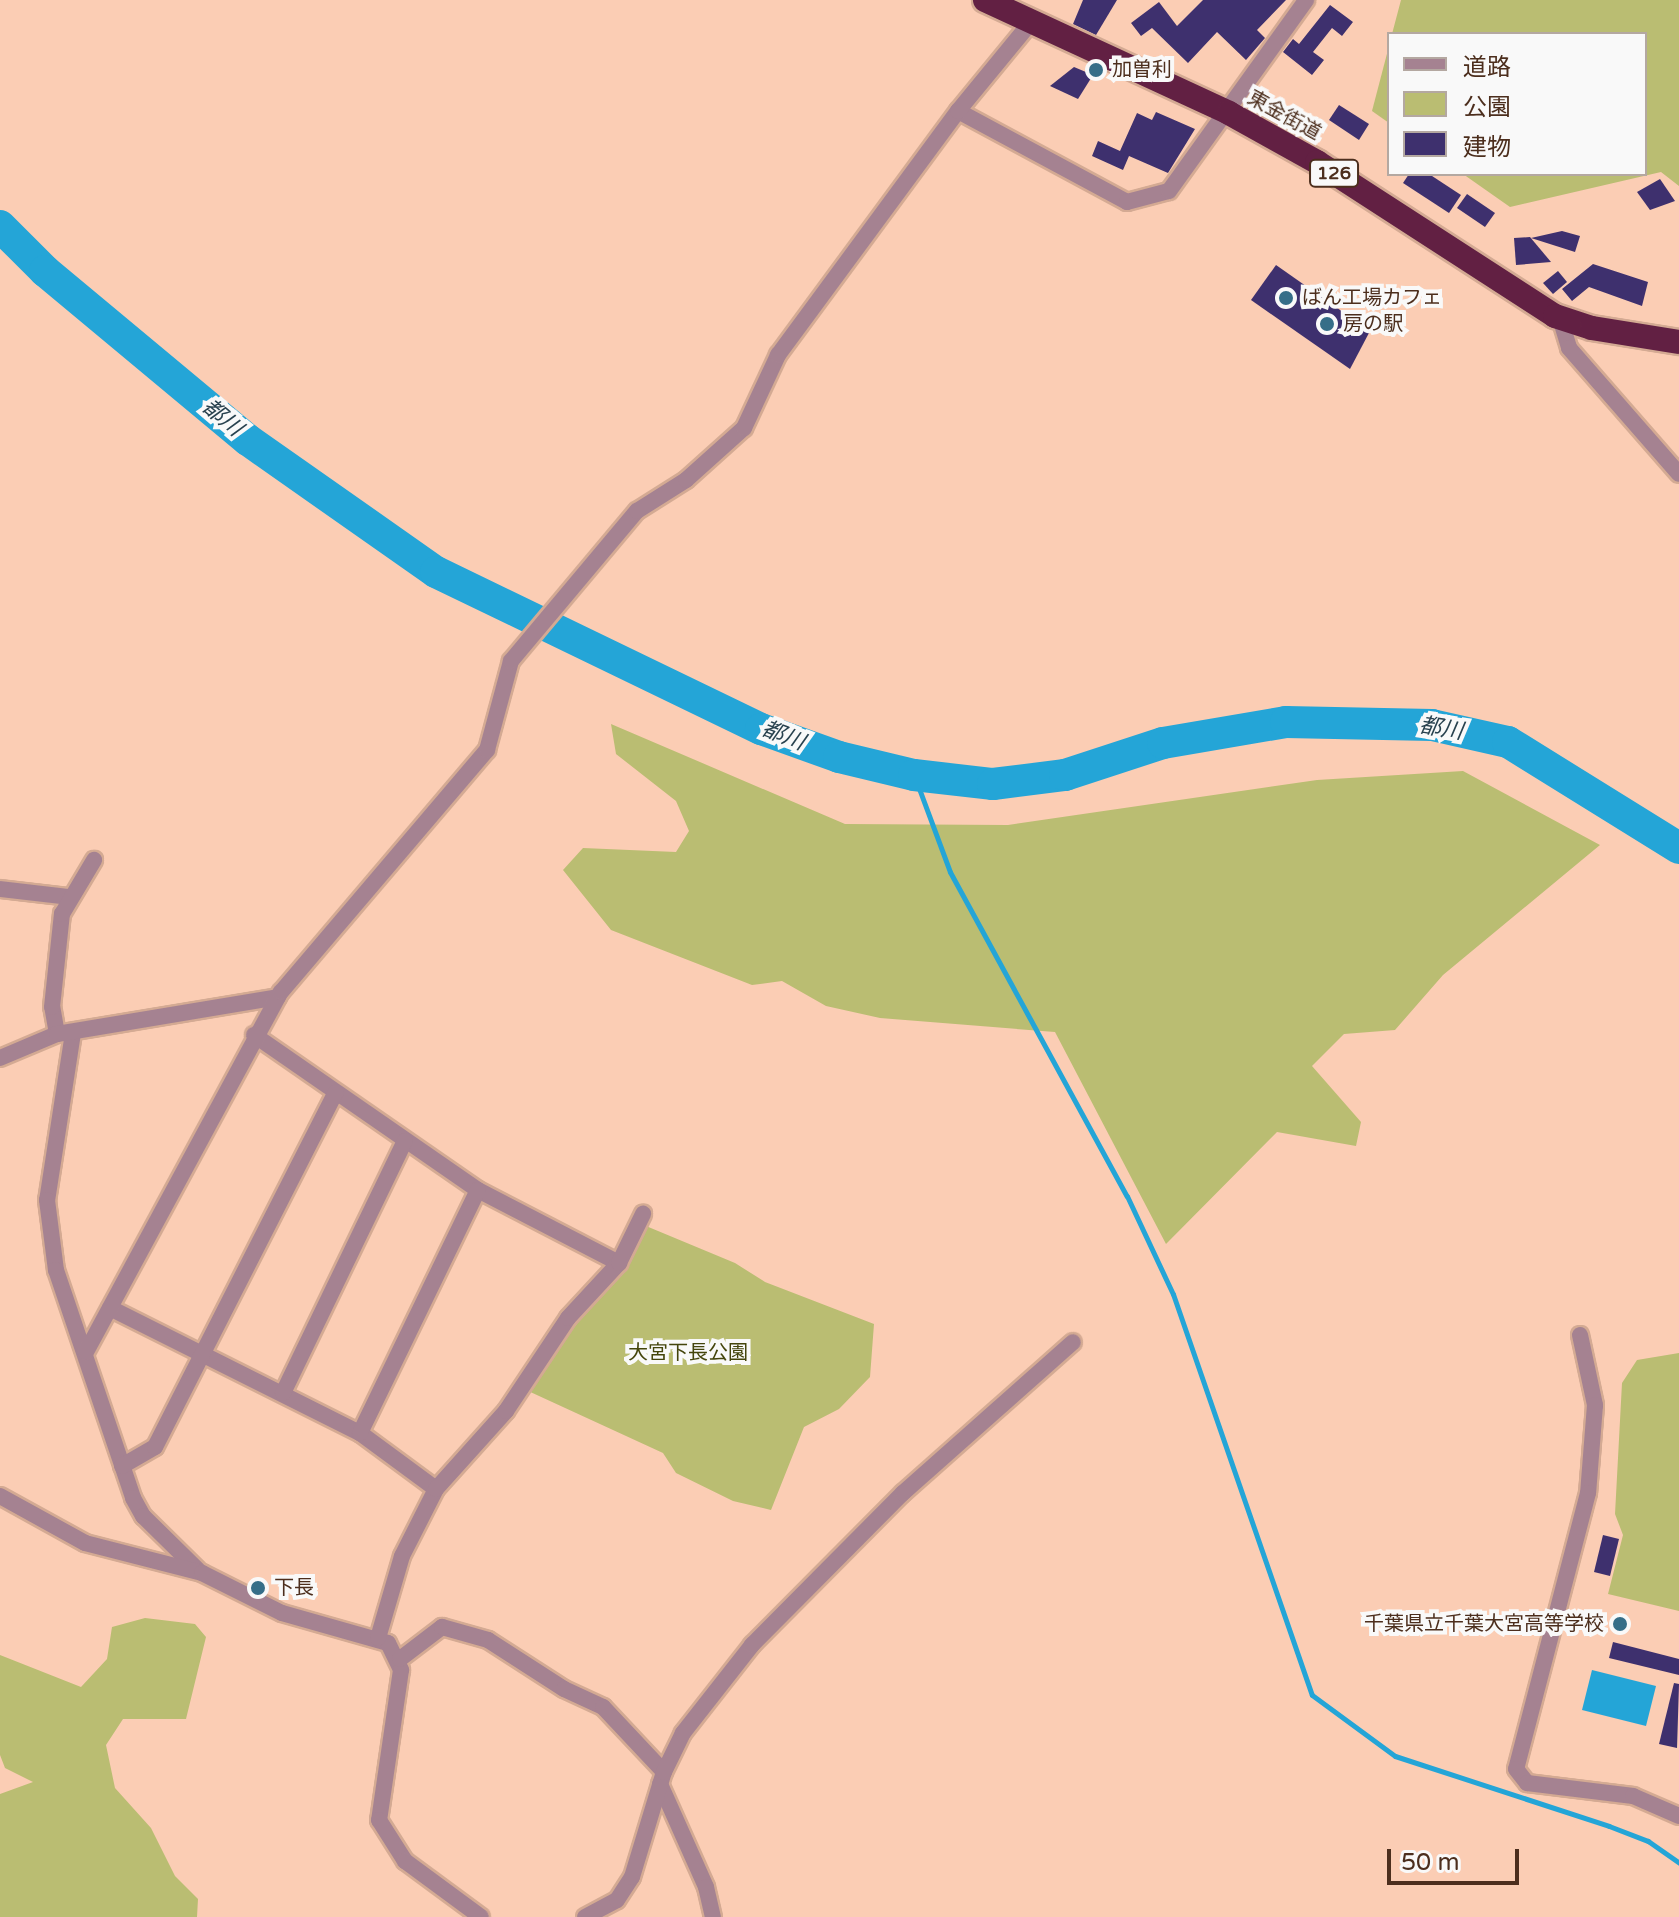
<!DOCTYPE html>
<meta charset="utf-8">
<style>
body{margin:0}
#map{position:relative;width:1679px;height:1917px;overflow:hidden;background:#fbcdb4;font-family:"Varela Round","Noto Sans JP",sans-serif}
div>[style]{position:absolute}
.green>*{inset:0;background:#babd72}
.water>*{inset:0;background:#24a5d7}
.stream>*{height:5px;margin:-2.5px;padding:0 2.5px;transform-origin:2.5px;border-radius:2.5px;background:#24a5d7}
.river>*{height:32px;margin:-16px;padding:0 16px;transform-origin:16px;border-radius:16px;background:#24a5d7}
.building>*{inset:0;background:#3e306e}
.roads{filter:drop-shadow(2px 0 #d4aa93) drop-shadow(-2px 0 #d4aa93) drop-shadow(0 2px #d4aa93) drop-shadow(0 -2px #d4aa93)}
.street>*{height:16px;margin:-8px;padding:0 8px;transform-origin:8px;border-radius:8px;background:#a58291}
.highway>*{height:24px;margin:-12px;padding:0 12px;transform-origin:12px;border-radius:12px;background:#622043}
.dots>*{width:22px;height:22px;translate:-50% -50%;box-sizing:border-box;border:4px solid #f9f9f9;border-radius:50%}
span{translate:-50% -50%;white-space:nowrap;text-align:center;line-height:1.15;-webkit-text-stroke:8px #f9f9f9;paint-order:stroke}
.shield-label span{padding:2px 6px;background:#f9f9f9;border:2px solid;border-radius:6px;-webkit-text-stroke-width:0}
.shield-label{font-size:18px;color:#4c2e1d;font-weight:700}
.poi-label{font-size:20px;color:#4c2e1d}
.left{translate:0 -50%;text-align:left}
.right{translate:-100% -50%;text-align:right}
.street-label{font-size:20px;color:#4c2e1d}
.park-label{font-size:20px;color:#44450c}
.water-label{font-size:22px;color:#29424f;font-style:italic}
.legend{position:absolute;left:1387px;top:32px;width:260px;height:144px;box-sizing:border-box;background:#f9f9f9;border:2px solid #b4a8a1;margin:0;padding:10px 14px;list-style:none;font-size:24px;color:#4c2e1d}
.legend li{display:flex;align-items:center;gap:16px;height:40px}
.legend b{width:40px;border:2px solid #b4a8a1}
.scale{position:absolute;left:1387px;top:1849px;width:132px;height:36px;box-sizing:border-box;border:4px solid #4c2e1d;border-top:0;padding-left:10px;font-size:24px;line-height:28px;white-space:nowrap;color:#4c2e1d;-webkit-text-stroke:6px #f9f9f9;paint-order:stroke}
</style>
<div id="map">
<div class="green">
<div style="clip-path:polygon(1401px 0,1679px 0,1679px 186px,1661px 172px,1510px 207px,1463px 174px,1645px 174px,1645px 34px,1392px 34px)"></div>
<div style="clip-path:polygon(1389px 46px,1389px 123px,1372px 111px)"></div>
<div style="clip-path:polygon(611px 724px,845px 824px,1008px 825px,1317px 780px,1463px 771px,1600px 845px,1443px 975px,1395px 1030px,1344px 1034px,1312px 1066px,1361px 1122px,1356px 1146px,1277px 1132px,1166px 1244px,1055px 1032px,880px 1018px,826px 1006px,782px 981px,752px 985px,611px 930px,563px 870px,583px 848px,676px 852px,689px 831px,676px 801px,616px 754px)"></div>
<div style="clip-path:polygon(646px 1226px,735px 1263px,765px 1282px,874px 1324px,870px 1377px,839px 1409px,804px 1427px,771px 1510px,733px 1501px,676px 1473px,663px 1453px,526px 1390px,567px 1325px,620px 1277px)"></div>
<div style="clip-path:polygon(1679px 1353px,1679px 1611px,1608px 1594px,1623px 1535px,1615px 1514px,1622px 1383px,1637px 1360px)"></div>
<div style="clip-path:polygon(145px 1618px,195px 1624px,206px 1637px,186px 1719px,123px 1719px,106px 1745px,115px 1788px,151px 1828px,175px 1876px,198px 1899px,197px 1917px,0 1917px,0 1794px,33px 1782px,5px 1768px,0 1755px,0 1655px,81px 1687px,107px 1659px,112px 1627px)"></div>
</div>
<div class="water">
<div style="clip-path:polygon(1592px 1670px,1656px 1686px,1646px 1726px,1582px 1710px)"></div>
</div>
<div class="stream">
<div style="left:914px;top:775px;width:103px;rotate:69.6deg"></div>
<div style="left:950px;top:872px;width:369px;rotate:61.4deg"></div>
<div style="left:1127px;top:1196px;width:108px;rotate:64.9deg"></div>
<div style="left:1173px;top:1294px;width:424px;rotate:70.9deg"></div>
<div style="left:1312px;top:1695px;width:103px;rotate:36.3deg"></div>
<div style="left:1395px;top:1756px;width:225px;rotate:18.1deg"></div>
<div style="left:1609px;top:1826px;width:42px;rotate:21deg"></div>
<div style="left:1648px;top:1841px;width:38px;rotate:35deg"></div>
</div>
<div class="river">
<div style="left:0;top:226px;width:64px;rotate:45deg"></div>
<div style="left:45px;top:271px;width:264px;rotate:39.8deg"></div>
<div style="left:248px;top:440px;width:230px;rotate:35.1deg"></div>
<div style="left:436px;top:572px;width:361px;rotate:25.8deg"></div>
<div style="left:761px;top:729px;width:83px;rotate:19.7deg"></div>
<div style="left:839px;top:757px;width:77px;rotate:13.5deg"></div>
<div style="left:914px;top:775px;width:80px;rotate:6.5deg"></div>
<div style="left:993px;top:784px;width:73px;rotate:-7.1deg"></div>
<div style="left:1065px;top:775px;width:103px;rotate:-18.1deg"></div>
<div style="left:1163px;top:743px;width:125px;rotate:-9.7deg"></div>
<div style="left:1286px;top:722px;width:146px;rotate:1.2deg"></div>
<div style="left:1432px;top:725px;width:78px;rotate:12.6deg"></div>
<div style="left:1508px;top:742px;width:201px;rotate:31.8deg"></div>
</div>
<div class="building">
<div style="clip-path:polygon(1083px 0,1117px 0,1096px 35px,1073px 24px)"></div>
<div style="clip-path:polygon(1203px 0,1286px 0,1257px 30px,1265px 38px,1246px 60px,1217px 32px,1188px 63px,1152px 28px,1141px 36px,1131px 23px,1159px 2px,1177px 26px)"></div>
<div style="clip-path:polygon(1330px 5px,1353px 22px,1342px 36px,1332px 28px,1313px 52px,1324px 60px,1312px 75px,1283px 52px,1293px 39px,1299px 44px)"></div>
<div style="clip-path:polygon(1074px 67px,1093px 75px,1078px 99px,1050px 86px)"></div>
<div style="clip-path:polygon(1339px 105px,1369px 124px,1359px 140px,1329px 120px)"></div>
<div style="clip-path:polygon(1156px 112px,1195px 129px,1168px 173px,1129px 156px,1123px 170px,1092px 156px,1098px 141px,1120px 151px,1137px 113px,1152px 120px)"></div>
<div style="clip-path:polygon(1409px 174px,1429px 174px,1461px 195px,1449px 213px,1403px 183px)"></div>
<div style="clip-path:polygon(1660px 179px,1675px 201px,1650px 210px,1637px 192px)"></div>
<div style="clip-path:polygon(1467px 194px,1495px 213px,1485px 227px,1457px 208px)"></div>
<div style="clip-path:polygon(1562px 231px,1580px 236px,1575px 252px,1531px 238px)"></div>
<div style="clip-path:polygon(1530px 237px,1551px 262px,1516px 265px,1514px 238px)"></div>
<div style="clip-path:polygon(1593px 264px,1648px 282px,1642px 306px,1589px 287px,1572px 301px,1562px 289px)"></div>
<div style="clip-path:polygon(1276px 265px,1370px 331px,1350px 369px,1251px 300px)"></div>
<div style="clip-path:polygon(1558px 271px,1567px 282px,1553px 294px,1543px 283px)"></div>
<div style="clip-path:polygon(1603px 1535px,1619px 1539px,1610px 1576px,1594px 1572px)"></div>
<div style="clip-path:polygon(1613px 1642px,1679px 1659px,1679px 1675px,1609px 1658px)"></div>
<div style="clip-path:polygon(1674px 1683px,1679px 1684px,1677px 1748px,1659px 1744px)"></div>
</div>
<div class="roads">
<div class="street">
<div style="left:958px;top:111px;width:192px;rotate:28.3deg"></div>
<div style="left:1127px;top:202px;width:43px;rotate:-14.7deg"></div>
<div style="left:1169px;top:191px;width:235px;rotate:-54.3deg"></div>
<div style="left:1560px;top:318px;width:31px;rotate:73deg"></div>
<div style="left:1569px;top:348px;width:167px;rotate:48.9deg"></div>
<div style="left:0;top:889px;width:69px;rotate:6.6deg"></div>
<div style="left:73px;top:1033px;width:169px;rotate:98.8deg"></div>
<div style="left:47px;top:1200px;width:71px;rotate:82.7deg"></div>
<div style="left:56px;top:1270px;width:241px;rotate:71.3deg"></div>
<div style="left:133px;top:1498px;width:21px;rotate:61deg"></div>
<div style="left:143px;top:1516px;width:77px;rotate:44.5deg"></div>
<div style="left:57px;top:1034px;width:27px;rotate:-100deg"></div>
<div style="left:52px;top:1007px;width:94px;rotate:-83.9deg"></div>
<div style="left:62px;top:914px;width:63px;rotate:-59.3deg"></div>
<div style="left:254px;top:1035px;width:272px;rotate:34.7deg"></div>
<div style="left:478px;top:1190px;width:159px;rotate:27.4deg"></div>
<div style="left:0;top:1058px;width:62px;rotate:-22.8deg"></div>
<div style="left:57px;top:1034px;width:224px;rotate:-9.5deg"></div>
<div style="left:110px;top:1308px;width:280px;rotate:26.6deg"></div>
<div style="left:360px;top:1433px;width:94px;rotate:36.4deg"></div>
<div style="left:1580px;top:1335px;width:72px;rotate:77.9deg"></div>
<div style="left:1595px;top:1405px;width:88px;rotate:94.5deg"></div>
<div style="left:1588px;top:1493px;width:285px;rotate:104.6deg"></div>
<div style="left:1516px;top:1769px;width:18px;rotate:52deg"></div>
<div style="left:1527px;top:1783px;width:107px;rotate:7deg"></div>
<div style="left:1633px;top:1796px;width:50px;rotate:23.5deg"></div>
<div style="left:86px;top:1352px;width:409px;rotate:-61.6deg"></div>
<div style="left:281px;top:992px;width:318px;rotate:-49.6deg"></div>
<div style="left:487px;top:750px;width:92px;rotate:-74.9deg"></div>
<div style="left:511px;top:661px;width:196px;rotate:-50deg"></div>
<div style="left:637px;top:511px;width:58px;rotate:-32.3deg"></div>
<div style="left:686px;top:480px;width:78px;rotate:-41.9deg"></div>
<div style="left:744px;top:428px;width:81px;rotate:-65deg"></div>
<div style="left:778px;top:355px;width:303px;rotate:-53.6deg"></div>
<div style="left:958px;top:111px;width:115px;rotate:-50.6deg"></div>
<div style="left:283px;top:1393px;width:280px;rotate:-64.2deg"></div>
<div style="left:360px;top:1433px;width:270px;rotate:-64.1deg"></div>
<div style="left:122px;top:1466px;width:38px;rotate:-30deg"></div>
<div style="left:155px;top:1447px;width:398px;rotate:-63deg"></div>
<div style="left:0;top:1496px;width:97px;rotate:28.9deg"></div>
<div style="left:85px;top:1543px;width:121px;rotate:14.4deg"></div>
<div style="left:202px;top:1573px;width:89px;rotate:26.6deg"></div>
<div style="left:282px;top:1613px;width:110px;rotate:15.8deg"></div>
<div style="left:388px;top:1643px;width:30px;rotate:64deg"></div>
<div style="left:401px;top:1670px;width:152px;rotate:98.3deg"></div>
<div style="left:379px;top:1820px;width:49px;rotate:57.6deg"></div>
<div style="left:405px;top:1861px;width:94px;rotate:36.4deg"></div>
<div style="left:378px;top:1638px;width:85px;rotate:-73.7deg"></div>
<div style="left:402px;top:1556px;width:75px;rotate:-63.1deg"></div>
<div style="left:436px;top:1489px;width:105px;rotate:-48.1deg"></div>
<div style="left:506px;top:1411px;width:112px;rotate:-56.3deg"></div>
<div style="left:568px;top:1318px;width:75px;rotate:-47.2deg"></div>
<div style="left:619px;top:1263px;width:55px;rotate:-63.9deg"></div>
<div style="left:400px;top:1659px;width:53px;rotate:-37.3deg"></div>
<div style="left:442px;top:1627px;width:48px;rotate:15.8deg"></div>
<div style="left:488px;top:1640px;width:90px;rotate:32.8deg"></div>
<div style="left:564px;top:1689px;width:43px;rotate:24.8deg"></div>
<div style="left:603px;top:1707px;width:89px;rotate:46.8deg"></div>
<div style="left:660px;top:1784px;width:113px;rotate:65.9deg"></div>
<div style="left:706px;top:1887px;width:31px;rotate:77deg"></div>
<div style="left:585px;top:1917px;width:36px;rotate:-28deg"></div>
<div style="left:617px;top:1900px;width:27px;rotate:-57deg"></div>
<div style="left:632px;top:1877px;width:110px;rotate:-73.1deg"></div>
<div style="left:664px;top:1772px;width:43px;rotate:-64deg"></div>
<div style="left:683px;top:1733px;width:112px;rotate:-51.9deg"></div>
<div style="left:752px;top:1645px;width:214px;rotate:-45.2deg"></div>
<div style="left:903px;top:1493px;width:227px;rotate:-41.6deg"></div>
</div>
<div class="highway">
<div style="left:985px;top:0;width:269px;rotate:24.8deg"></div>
<div style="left:1229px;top:113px;width:101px;rotate:29.1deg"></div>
<div style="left:1317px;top:162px;width:283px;rotate:32.9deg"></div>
<div style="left:1555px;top:316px;width:39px;rotate:18deg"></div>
<div style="left:1592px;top:328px;width:88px;rotate:9.1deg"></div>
</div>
</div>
<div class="dots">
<div style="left:1096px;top:70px;background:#366e88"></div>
<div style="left:1286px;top:298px;background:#366e88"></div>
<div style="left:1327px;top:324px;background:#366e88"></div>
<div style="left:258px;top:1588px;background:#366e88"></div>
<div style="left:1620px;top:1624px;background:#366e88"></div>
</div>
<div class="shield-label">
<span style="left:1334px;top:173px">126</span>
</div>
<div class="poi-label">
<span class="left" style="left:1112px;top:70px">加曽利</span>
<span class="left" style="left:1302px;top:298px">ばん工場カフェ</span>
<span class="left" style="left:1343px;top:324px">房の駅</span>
<span class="left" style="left:274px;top:1588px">下長</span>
<span class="right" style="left:1604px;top:1624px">千葉県立千葉大宮高等学校</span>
</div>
<div class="street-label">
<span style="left:1284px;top:116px;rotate:29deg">東金街道</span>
</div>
<div class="park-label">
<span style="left:688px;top:1353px">大宮下長公園</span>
</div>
<div class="water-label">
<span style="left:222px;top:418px;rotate:40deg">都川</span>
<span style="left:1441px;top:729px;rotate:9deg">都川</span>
<span style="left:783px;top:736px;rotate:21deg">都川</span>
</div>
<ul class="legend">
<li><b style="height:10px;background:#a58291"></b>道路</li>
<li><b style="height:22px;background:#babd72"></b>公園</li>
<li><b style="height:22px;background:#3e306e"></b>建物</li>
</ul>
<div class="scale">50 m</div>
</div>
